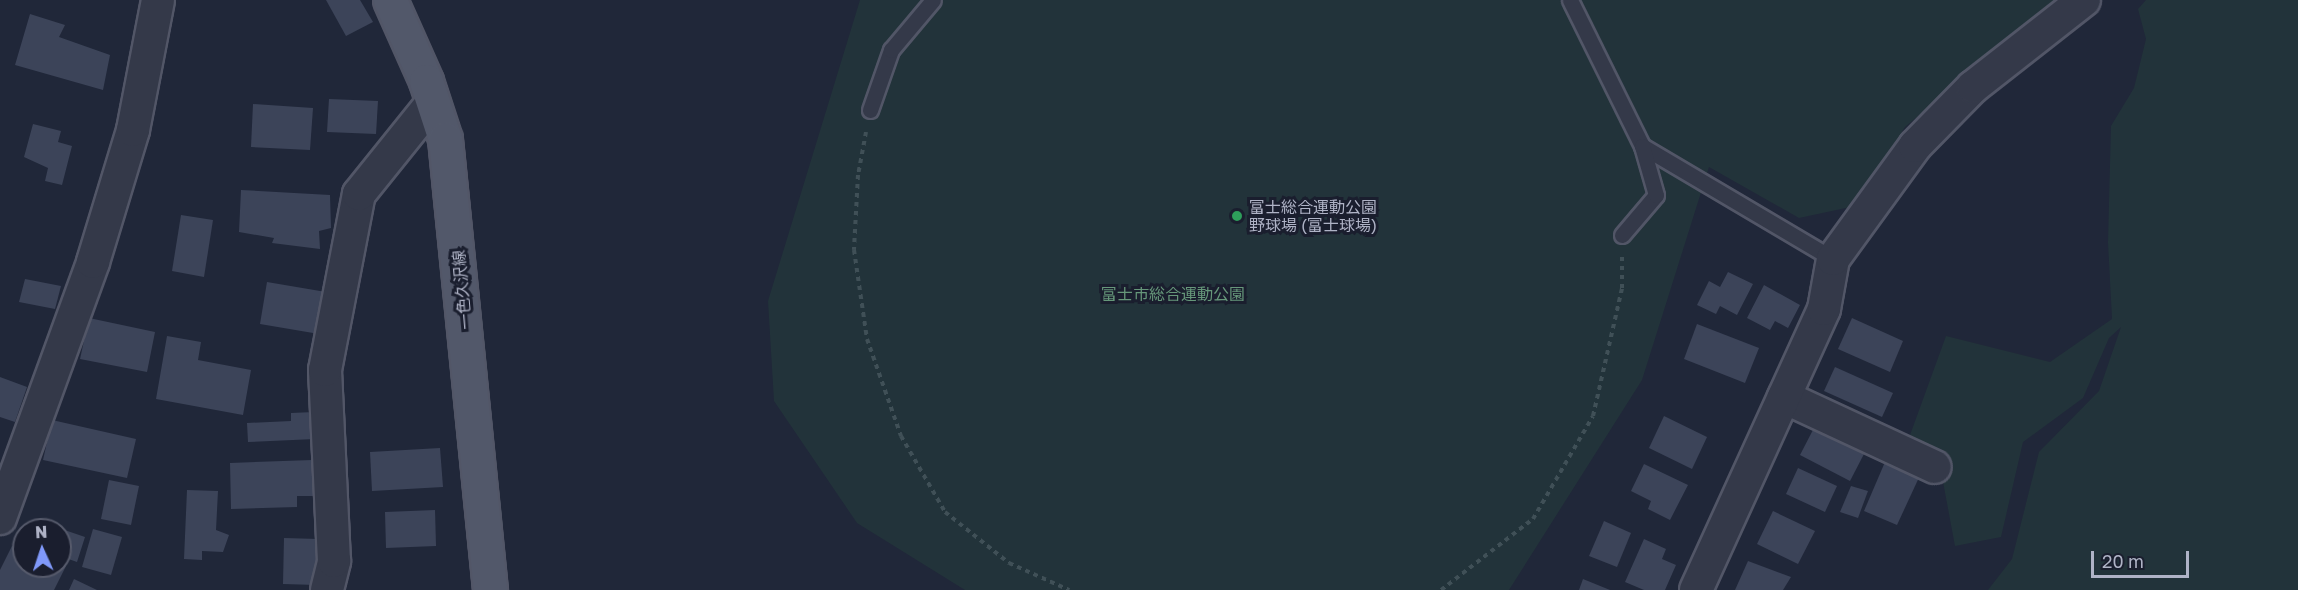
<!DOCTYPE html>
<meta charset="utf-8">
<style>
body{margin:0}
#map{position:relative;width:2298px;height:590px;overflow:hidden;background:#202739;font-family:"Golos Text","Noto Sans JP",sans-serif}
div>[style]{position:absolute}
.green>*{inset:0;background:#22333a}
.building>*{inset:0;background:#3c4459}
.path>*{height:4px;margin-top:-2px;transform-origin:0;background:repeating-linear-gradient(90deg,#405057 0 4.5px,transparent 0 9px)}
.roads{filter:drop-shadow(2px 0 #525667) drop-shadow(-2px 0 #525667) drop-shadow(0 2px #525667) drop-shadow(0 -2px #525667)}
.service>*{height:15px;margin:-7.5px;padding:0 7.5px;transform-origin:7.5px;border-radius:7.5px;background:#343949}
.minor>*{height:32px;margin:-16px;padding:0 16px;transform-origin:16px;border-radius:16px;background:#343949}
.primary>*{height:33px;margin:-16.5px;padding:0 16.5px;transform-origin:16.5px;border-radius:16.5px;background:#52586a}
.dots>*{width:16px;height:16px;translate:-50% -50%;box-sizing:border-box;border:3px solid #1a1e2e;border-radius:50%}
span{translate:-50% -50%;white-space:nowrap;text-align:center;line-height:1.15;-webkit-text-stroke:6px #1a1e2e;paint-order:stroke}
.poi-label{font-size:16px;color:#afb3c6}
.left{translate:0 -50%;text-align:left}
.street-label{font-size:16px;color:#afb3c6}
.park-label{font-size:16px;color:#66977a}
.north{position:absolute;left:12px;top:518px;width:60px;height:60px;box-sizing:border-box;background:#1a1e2e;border:2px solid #565a6b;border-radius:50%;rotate:357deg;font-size:16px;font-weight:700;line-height:24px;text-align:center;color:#afb3c6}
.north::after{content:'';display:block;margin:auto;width:21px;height:27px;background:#8099fa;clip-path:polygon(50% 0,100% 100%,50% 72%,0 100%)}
.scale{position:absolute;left:2091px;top:551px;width:98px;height:27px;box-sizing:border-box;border:3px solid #afb3c6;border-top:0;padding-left:8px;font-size:18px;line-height:21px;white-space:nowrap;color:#afb3c6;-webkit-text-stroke:4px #1a1e2e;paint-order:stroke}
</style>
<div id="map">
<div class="green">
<div style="clip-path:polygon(860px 0,2058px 0,1905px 127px,1855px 206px,1799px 218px,1709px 167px,1642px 380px,1509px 590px,965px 590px,857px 523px,774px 401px,768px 301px)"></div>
<div style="clip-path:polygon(2146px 0,2298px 0,2298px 590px,1988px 590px,2012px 559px,2039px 452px,2099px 391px,2121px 327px,2109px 338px,2083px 398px,2023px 442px,2001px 537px,1955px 546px,1938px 455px,1910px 435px,1946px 336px,2050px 362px,2112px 319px,2108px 242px,2111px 126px,2134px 88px,2146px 39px,2138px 9px)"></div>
</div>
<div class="building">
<div style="clip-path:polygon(326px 0,360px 0,373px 22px,346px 36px)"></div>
<div style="clip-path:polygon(30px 14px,65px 25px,59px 37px,110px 55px,103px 90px,15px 65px)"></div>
<div style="clip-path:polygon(329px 99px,378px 101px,376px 134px,327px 132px)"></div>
<div style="clip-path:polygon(253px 104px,313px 108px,310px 150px,251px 147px)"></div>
<div style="clip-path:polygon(33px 124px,61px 131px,58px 142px,72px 146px,62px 185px,45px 181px,48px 168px,24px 157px)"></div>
<div style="clip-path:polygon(241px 190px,330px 195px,331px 228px,319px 231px,320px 249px,272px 243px,274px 238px,239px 232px)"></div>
<div style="clip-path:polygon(181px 215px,213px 220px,204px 277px,172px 271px)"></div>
<div style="clip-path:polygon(1728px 272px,1753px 284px,1737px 315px,1720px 306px,1716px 314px,1697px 305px,1709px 281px,1720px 287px)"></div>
<div style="clip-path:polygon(25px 279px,61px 286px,55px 309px,19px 302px)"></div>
<div style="clip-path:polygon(267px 282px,326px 292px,319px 334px,260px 324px)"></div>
<div style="clip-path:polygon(1764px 285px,1800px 305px,1788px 328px,1775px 321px,1770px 330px,1747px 318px)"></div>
<div style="clip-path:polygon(89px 318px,155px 332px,147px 372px,80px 359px)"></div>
<div style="clip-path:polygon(1852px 318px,1903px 341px,1890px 372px,1838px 349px)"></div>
<div style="clip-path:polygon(1697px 324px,1759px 348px,1745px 383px,1684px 359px)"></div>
<div style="clip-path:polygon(167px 336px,201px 342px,198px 360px,251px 370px,243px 415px,156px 399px)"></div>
<div style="clip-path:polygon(1835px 367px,1893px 393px,1882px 417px,1824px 391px)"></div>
<div style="clip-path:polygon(0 377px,27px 387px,15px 422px,0 417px)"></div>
<div style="clip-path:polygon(314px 412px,315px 439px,248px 442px,247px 423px,291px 421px,291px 413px)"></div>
<div style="clip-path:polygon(1664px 416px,1707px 437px,1692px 469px,1649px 448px)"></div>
<div style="clip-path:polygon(52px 420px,136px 439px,127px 478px,43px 460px)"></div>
<div style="clip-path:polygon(1815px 426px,1865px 452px,1850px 481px,1800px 455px)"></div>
<div style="clip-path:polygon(440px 448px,443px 487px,372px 491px,370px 452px)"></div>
<div style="clip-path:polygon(1888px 455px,1922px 471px,1897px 525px,1864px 511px)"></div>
<div style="clip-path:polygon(312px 460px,314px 496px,297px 496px,297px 507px,231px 509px,230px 463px)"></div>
<div style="clip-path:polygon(1644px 464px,1688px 485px,1670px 520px,1648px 509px,1651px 501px,1631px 491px)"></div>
<div style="clip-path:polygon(1798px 468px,1837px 486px,1825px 512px,1786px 494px)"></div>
<div style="clip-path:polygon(109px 480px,139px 486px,131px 525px,101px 519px)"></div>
<div style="clip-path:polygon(1851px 486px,1868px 491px,1858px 518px,1840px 512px)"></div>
<div style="clip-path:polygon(187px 490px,218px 491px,216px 530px,229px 535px,223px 552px,202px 551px,202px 560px,184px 559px)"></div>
<div style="clip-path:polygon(435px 510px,436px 546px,386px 548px,385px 512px)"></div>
<div style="clip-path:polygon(1773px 511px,1815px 531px,1798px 564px,1757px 544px)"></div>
<div style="clip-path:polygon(1604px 521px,1631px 533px,1617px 567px,1589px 556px)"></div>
<div style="clip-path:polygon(47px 524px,85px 537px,77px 562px,60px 556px,60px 530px,46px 530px)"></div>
<div style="clip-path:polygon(93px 529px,122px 537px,111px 575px,82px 567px)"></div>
<div style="clip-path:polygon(284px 538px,318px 539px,317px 585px,283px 584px)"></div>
<div style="clip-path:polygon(1644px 539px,1666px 549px,1662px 559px,1676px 565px,1665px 590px,1644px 590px,1625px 582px)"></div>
<div style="clip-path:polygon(12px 546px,24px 551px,24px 566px,66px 566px,54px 590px,0 590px,0 570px)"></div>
<div style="clip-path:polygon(1748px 561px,1791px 577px,1783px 590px,1735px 590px)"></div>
<div style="clip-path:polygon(74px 579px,97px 590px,69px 590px)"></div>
<div style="clip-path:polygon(1583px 579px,1610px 590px,1579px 590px)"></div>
</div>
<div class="path">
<div style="left:866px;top:132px;width:44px;rotate:100.5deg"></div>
<div style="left:858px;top:175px;width:75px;rotate:93.1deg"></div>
<div style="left:854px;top:250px;width:90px;rotate:81.7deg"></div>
<div style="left:867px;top:339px;width:103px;rotate:70.7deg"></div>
<div style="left:901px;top:436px;width:88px;rotate:59.9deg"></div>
<div style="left:945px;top:512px;width:82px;rotate:38.6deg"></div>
<div style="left:1009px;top:563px;width:66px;rotate:24.2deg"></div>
<div style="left:1441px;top:590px;width:116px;rotate:-37.7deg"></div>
<div style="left:1533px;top:519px;width:119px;rotate:-59.8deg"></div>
<div style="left:1593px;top:416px;width:131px;rotate:-77.2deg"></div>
<div style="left:1622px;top:288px;width:31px;rotate:-90deg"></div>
</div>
<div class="roads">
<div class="service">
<div style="left:1570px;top:0;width:163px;rotate:63.7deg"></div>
<div style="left:1642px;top:146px;width:222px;rotate:30.6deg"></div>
<div style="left:870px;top:110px;width:64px;rotate:-70.7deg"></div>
<div style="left:891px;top:50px;width:65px;rotate:-50deg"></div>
<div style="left:1622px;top:235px;width:52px;rotate:-49.6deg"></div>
<div style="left:1656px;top:195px;width:51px;rotate:-105.9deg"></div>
</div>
<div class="minor">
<div style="left:1784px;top:397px;width:166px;rotate:24.9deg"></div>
<div style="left:0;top:518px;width:272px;rotate:-70deg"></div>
<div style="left:93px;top:262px;width:138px;rotate:-73.1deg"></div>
<div style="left:133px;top:130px;width:132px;rotate:-79.1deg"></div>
<div style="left:327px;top:590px;width:30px;rotate:-76deg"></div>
<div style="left:334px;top:561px;width:191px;rotate:-92.7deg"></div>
<div style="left:325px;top:370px;width:179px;rotate:-79.1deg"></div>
<div style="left:359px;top:194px;width:118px;rotate:-51.2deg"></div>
<div style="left:1696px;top:590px;width:309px;rotate:-65.5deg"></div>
<div style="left:1824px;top:309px;width:51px;rotate:-79.8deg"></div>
<div style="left:1833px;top:259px;width:140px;rotate:-54deg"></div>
<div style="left:1915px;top:146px;width:83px;rotate:-45.5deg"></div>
<div style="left:1973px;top:87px;width:141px;rotate:-38.1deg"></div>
</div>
<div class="primary">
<div style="left:390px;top:0;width:89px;rotate:66deg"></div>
<div style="left:426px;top:81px;width:61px;rotate:71.9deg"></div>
<div style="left:445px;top:139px;width:453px;rotate:84.3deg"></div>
</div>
</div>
<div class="dots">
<div style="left:1237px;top:216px;background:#2e9e5b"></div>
</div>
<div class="poi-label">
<span class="left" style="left:1249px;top:216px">富士総合運動公園<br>野球場 (富士球場)</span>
</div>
<div class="street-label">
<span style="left:462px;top:290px;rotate:-95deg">一色久沢線</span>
</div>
<div class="park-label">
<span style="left:1173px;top:294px">富士市総合運動公園</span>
</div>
<div class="north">N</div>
<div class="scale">20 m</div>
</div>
